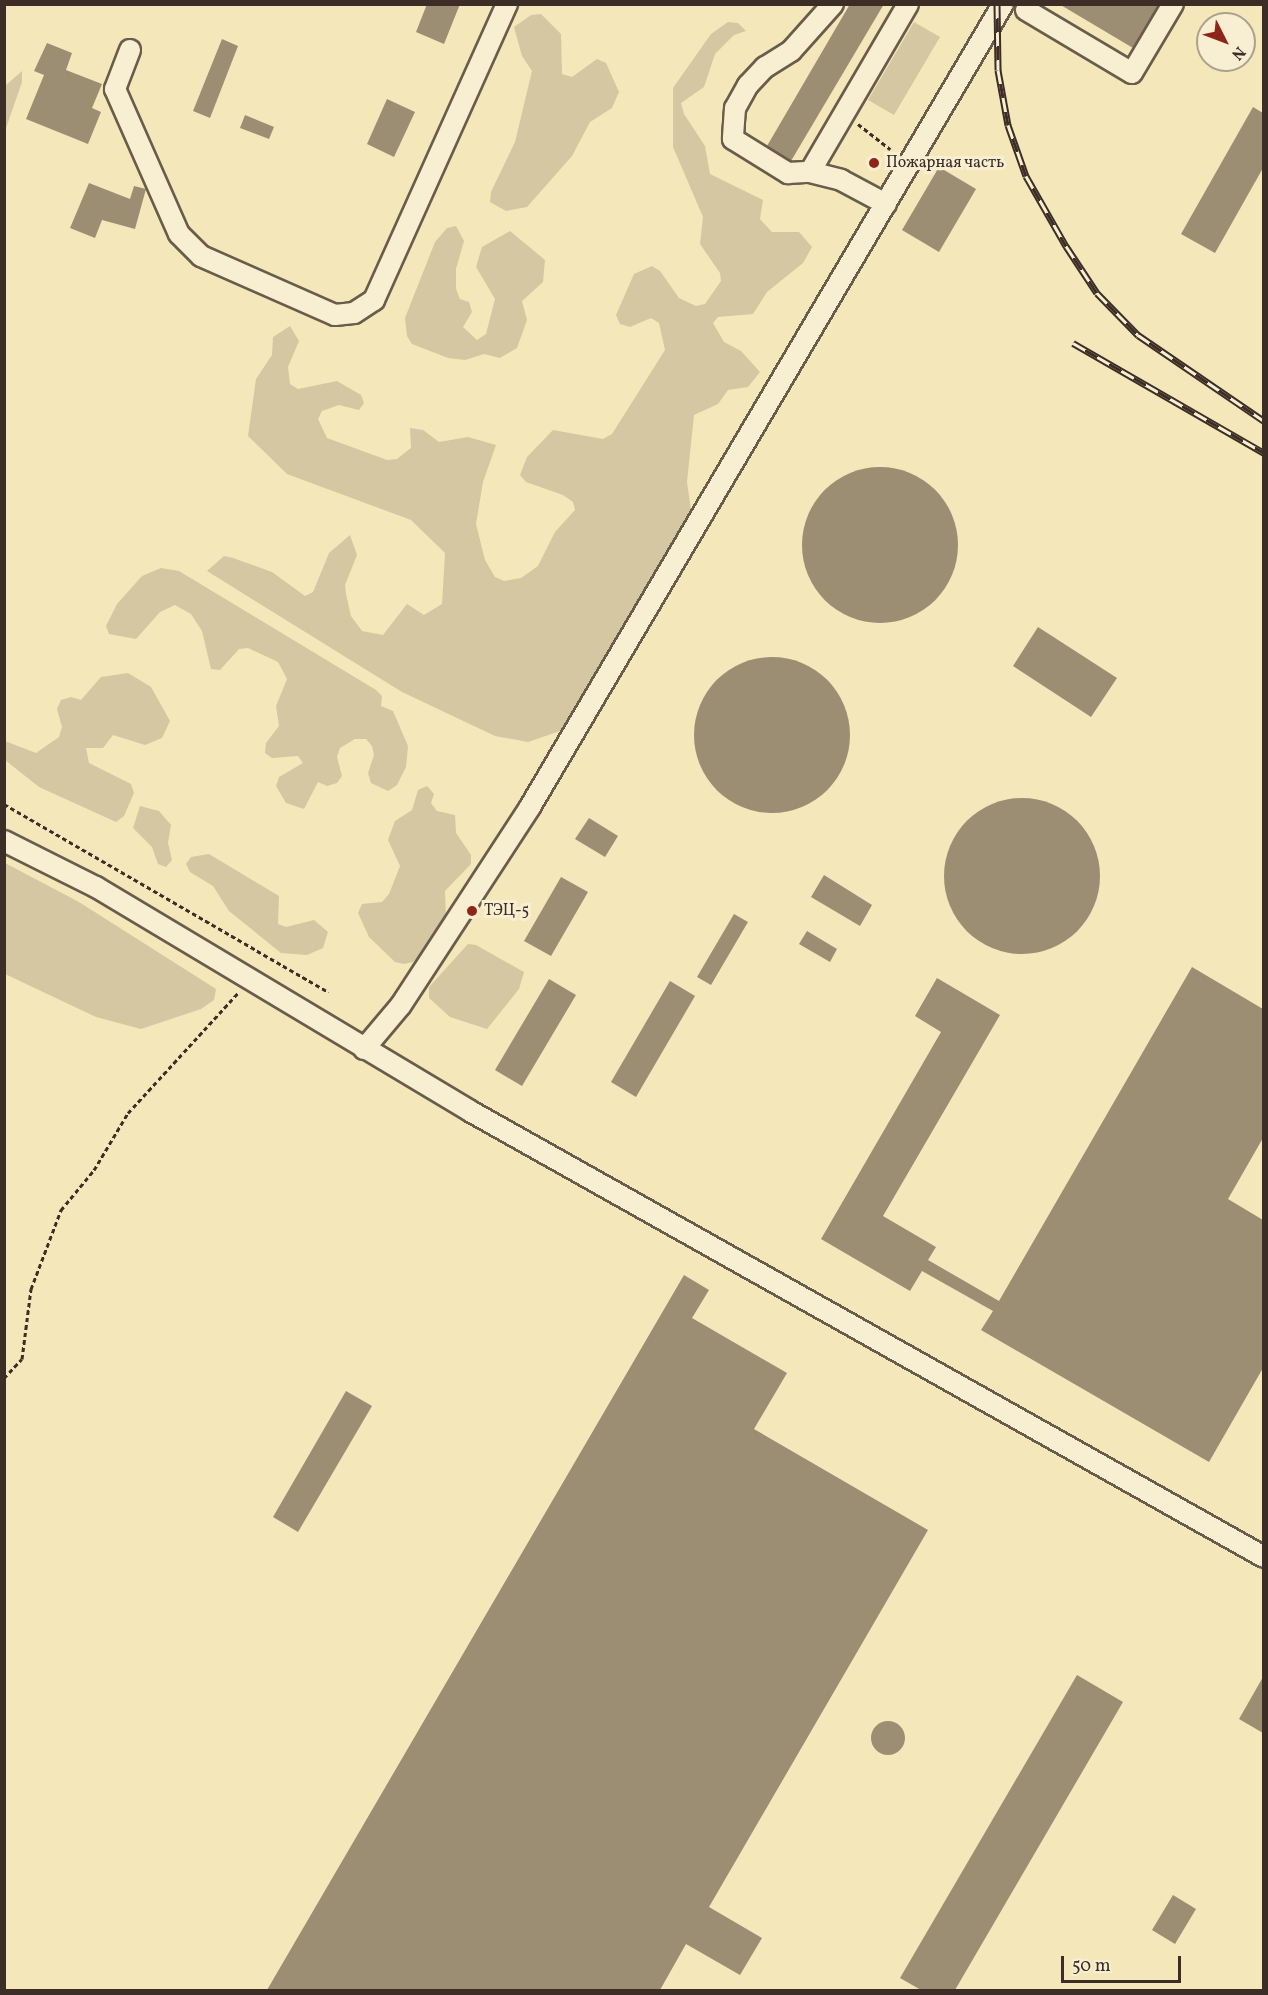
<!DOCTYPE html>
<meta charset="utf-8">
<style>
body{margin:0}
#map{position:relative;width:1268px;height:1995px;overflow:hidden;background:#f4e7ba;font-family:Vollkorn,serif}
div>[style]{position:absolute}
.green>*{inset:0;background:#d5c7a1}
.building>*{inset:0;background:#9c8e73}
.round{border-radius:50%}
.path>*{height:3px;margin-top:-1.5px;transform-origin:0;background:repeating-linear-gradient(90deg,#3c2d26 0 4.5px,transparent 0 7.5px)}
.roads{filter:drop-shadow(2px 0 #6a5c4b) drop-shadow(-2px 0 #6a5c4b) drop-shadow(0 2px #6a5c4b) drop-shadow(0 -2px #6a5c4b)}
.minor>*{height:20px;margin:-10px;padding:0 10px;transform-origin:10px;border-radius:10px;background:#f8efd2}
.rail>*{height:7px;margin-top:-3.5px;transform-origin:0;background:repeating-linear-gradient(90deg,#f8efd2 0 14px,#3c2d26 0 28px);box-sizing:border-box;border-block:2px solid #3c2d26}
.dots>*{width:16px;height:16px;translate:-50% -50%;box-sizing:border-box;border:3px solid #f8efd2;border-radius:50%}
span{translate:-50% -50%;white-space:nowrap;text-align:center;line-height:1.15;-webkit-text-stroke:6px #f8efd2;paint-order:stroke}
.poi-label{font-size:16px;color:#3c2d26}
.left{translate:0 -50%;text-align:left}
.frame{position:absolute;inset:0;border:6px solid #3c2d26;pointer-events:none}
.north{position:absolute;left:1196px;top:12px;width:60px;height:60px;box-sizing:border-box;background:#f8efd2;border:2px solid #ada18d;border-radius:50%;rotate:132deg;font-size:16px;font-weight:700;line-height:24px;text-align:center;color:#3c2d26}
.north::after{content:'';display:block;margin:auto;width:21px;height:27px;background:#8f2418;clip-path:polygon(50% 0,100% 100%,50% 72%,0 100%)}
.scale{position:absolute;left:1061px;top:1956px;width:120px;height:27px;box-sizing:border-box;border:3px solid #3c2d26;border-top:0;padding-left:8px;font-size:18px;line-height:21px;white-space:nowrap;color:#3c2d26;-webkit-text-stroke:4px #f8efd2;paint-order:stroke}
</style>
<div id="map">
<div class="green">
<div style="clip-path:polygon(541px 14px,561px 34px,562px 74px,572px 77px,597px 59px,606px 63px,619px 92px,612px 108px,590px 122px,572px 156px,527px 207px,506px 211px,490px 202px,491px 192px,515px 142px,532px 71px,522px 56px,514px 27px,531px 15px)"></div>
<div style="clip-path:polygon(728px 22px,738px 23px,746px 31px,734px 35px,715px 54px,704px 87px,681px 103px,684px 114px,705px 146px,710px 174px,763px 200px,760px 219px,772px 232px,799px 232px,812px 247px,803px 263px,767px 292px,753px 314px,718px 317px,713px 323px,724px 342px,741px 351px,760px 372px,748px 387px,728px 390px,718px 404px,694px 415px,687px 482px,691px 510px,685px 529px,563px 730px,528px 742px,495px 736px,402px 692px,207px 571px,224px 556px,233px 558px,272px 572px,305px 596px,313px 592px,329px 553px,350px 535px,357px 555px,345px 585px,346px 594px,351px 616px,362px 631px,383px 635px,407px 604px,424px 615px,442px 604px,445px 553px,411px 520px,287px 474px,248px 436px,256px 379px,272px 355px,273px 337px,290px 326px,299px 341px,288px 367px,290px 384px,298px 389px,337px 381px,361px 395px,364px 403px,359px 410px,339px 405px,322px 411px,318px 419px,327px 438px,387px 460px,397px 459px,411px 448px,410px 428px,423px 430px,439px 442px,468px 437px,496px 445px,483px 482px,476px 524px,485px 560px,495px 577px,504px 581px,521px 578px,538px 566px,555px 532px,575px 510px,573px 502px,563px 495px,526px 482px,520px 475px,527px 457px,553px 430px,603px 439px,612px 434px,665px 350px,659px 323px,651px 318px,630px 327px,620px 324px,616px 315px,634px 274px,652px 266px,660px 271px,679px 298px,696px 306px,705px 304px,721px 281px,720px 273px,700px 244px,703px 217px,673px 147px,673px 88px,711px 34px)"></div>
<div style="clip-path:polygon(914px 22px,940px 37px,894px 115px,868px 100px)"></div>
<div style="clip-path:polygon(22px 71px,22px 82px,5px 131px,5px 86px)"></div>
<div style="clip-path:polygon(456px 226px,464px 241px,456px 269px,456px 289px,460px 299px,469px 302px,472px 312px,463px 327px,477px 340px,486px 334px,495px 299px,476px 267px,482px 247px,510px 231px,545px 260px,543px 282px,522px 301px,527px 320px,517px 348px,500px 358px,484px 354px,465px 360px,448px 358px,412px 344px,407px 336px,405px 318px,435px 242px,447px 228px)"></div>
<div style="clip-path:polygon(161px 568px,179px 571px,376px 690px,382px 696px,381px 706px,393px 711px,408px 746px,406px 767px,397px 785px,388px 791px,371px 783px,368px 773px,374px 755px,372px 746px,366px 739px,355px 739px,340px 748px,337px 757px,342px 776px,337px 783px,327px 786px,318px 782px,304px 809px,286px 803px,276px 786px,279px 777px,303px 763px,298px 756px,272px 758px,265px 753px,266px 743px,279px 726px,276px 706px,287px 679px,278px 662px,248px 648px,239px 649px,220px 670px,211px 669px,202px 631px,191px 614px,175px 605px,160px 612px,136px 639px,109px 634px,106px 626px,117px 604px,142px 576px)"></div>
<div style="clip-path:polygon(128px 673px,151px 687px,170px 721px,162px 738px,145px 745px,113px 735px,103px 748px,86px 748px,89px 763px,131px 784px,134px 793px,124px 816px,116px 822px,39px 787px,5px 760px,5px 741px,36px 753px,59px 737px,62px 727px,57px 709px,61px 700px,71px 697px,81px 700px,101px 677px)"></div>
<div style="clip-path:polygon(427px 786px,434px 794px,431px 803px,437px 811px,455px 815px,456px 833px,471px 855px,471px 864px,445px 891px,446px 918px,427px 950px,413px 962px,404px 964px,395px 962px,369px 937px,358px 913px,362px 904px,382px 902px,389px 894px,400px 866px,388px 840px,395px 821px,412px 810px,418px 790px)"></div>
<div style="clip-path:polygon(140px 806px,159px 811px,171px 825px,168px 843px,172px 860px,166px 867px,158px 864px,152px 847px,133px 828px)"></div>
<div style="clip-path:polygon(209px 854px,279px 896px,278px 924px,286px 927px,314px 920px,328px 932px,323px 948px,307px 955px,281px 953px,229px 911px,213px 886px,190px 872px,186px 864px,191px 857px)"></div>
<div style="clip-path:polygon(5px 863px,79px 902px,216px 989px,214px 1000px,201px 1009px,141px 1029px,96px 1017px,5px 974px)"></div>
<div style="clip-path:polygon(468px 944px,476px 945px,524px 972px,519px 989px,487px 1029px,450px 1017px,429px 998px,429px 987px)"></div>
</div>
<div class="building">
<div style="clip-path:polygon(427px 4px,460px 4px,444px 44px,416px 32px)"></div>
<div style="clip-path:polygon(850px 4px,884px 4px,791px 161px,767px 146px)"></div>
<div style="clip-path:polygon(1059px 4px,1159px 4px,1133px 48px)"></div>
<div style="clip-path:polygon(222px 39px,238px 46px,210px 118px,193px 111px)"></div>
<div style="clip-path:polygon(47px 43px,72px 53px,66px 70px,102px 84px,92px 108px,101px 112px,88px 144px,26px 119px,44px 75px,34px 71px)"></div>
<div style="clip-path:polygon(387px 99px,415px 112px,394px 157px,367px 144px)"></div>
<div style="clip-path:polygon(1253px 107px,1263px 113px,1263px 168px,1215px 253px,1181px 234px)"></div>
<div style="clip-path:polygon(245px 115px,274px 127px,269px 139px,240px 128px)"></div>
<div style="clip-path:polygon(939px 167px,976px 189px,939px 252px,902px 230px)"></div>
<div style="clip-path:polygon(89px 183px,130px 199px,134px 186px,146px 189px,135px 229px,102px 220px,95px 238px,70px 228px)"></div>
<div class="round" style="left:802px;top:467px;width:156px;height:156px"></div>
<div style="clip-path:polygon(1038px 627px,1117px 678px,1091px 717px,1013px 666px)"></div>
<div class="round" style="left:694px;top:657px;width:156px;height:156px"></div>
<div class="round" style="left:944px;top:798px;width:156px;height:156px"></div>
<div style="clip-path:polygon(589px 818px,618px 836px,605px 857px,575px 839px)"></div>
<div style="clip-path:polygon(824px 875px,872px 905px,860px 926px,811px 897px)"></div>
<div style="clip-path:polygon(561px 877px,588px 892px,551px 956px,524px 941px)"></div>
<div style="clip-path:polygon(734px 914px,748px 922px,711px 985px,697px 977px)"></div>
<div style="clip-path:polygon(807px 931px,837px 949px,830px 962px,799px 944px)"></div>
<div style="clip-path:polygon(1192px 967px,1263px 1009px,1263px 1138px,1228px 1199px,1263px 1220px,1263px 1368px,1209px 1462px,981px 1330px,993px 1311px,922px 1271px,910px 1291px,821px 1239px,941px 1032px,915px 1016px,937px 978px,1000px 1015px,883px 1216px,936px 1247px,928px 1260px,999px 1301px)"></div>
<div style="clip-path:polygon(549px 979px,576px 995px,522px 1086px,495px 1070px)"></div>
<div style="clip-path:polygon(670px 981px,695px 996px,636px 1097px,611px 1082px)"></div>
<div style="clip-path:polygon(684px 1275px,709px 1290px,692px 1318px,787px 1373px,754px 1429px,928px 1530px,709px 1907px,762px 1938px,740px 1975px,686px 1944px,660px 1990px,267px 1990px)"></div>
<div style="clip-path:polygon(346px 1391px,372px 1406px,298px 1532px,273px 1517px)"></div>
<div style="clip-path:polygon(1077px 1675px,1123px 1702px,955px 1990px,921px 1990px,900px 1978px)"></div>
<div style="clip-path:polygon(1263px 1677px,1263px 1733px,1239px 1719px)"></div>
<div class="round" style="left:871px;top:1721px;width:34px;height:34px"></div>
<div style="clip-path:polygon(1173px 1895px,1196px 1909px,1175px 1944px,1152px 1930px)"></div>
</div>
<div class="path">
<div style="left:858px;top:124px;width:41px;rotate:38deg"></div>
<div style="left:4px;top:804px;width:375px;rotate:30.1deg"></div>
<div style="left:4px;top:1378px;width:26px;rotate:-47deg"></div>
<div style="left:22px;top:1359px;width:71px;rotate:-82.7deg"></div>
<div style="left:31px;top:1289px;width:85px;rotate:-69.2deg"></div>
<div style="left:61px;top:1210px;width:52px;rotate:-50.5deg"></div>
<div style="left:94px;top:1170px;width:66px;rotate:-59.2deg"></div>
<div style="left:128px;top:1113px;width:163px;rotate:-47.5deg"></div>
</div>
<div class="roads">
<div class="minor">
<div style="left:833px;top:4px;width:63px;rotate:131.8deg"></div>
<div style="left:791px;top:51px;width:31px;rotate:148deg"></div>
<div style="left:765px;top:67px;width:25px;rotate:133deg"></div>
<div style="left:748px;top:85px;width:26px;rotate:119deg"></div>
<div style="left:735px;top:108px;width:31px;rotate:94deg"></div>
<div style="left:733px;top:139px;width:65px;rotate:31.7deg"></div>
<div style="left:788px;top:173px;width:22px;rotate:-3deg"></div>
<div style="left:810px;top:172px;width:32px;rotate:14deg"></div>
<div style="left:841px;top:180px;width:51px;rotate:28.1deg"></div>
<div style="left:1026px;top:10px;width:123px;rotate:30.7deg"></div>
<div style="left:1132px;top:73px;width:80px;rotate:-59.3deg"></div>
<div style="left:130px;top:50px;width:42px;rotate:111deg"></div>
<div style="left:115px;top:89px;width:158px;rotate:66.2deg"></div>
<div style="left:179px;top:234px;width:31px;rotate:45deg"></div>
<div style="left:201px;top:256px;width:146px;rotate:23.8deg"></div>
<div style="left:335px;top:315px;width:19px;rotate:-6deg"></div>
<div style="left:354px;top:313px;width:24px;rotate:-33deg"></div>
<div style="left:374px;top:300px;width:325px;rotate:-65.8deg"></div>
<div style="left:810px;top:172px;width:194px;rotate:-59.7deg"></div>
<div style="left:4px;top:841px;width:103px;rotate:26.6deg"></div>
<div style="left:96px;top:887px;width:436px;rotate:30.9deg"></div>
<div style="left:470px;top:1111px;width:911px;rotate:29.32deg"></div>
<div style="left:364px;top:1049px;width:57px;rotate:-49.9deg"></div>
<div style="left:401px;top:1005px;width:236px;rotate:-56.9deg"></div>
<div style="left:530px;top:807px;width:932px;rotate:-59.5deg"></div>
</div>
</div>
<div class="rail">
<div style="left:997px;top:4px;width:66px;rotate:89.1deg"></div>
<div style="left:998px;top:70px;width:56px;rotate:79.7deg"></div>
<div style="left:1008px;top:125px;width:54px;rotate:70.6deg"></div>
<div style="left:1026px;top:176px;width:81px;rotate:60.3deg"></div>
<div style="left:1066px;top:246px;width:56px;rotate:56.6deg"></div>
<div style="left:1097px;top:293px;width:59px;rotate:45.7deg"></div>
<div style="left:1138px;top:335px;width:153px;rotate:34.3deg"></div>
<div style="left:1073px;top:343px;width:220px;rotate:29.9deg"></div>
</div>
<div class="dots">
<div style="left:874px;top:163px;background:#8f2418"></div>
<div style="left:472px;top:911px;background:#8f2418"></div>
</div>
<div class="poi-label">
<span class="left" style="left:886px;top:163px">Пожарная часть</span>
<span class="left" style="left:484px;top:911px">ТЭЦ-5</span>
</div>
<div class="frame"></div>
<div class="north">N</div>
<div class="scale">50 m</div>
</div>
